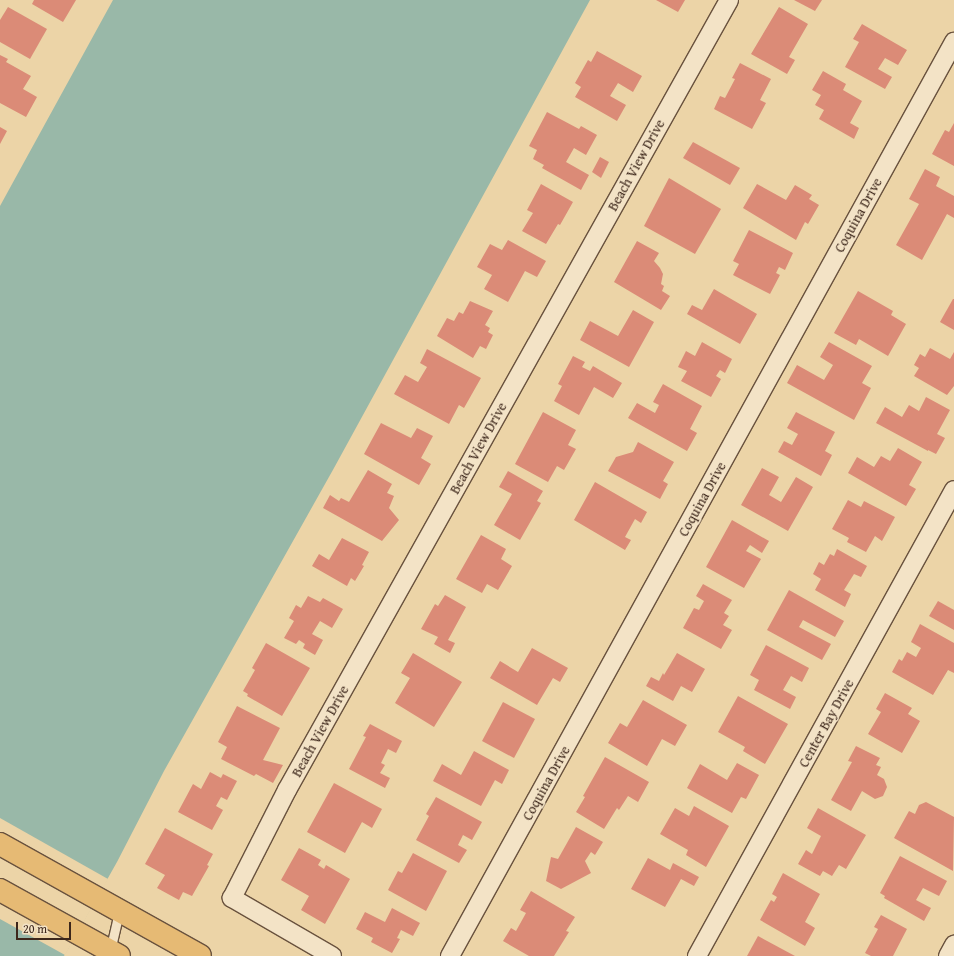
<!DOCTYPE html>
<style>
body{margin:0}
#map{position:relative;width:954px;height:956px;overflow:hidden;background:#ecd4a7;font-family:"Gentium Book Plus",serif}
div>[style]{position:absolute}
.water>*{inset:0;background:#99b8a8}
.pier>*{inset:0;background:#ecd4a7}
.building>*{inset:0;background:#db8b77}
.roads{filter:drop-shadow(1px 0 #69523e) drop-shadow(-1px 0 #69523e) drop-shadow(0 1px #69523e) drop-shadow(0 -1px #69523e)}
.lane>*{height:9px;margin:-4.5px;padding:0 4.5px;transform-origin:4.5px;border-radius:4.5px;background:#f3e3c6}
.street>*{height:18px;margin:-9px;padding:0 9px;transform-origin:9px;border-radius:9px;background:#f3e3c6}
.primary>*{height:22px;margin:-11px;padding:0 11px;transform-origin:11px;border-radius:11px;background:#e6ba74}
span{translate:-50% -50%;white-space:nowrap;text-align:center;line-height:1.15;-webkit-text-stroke:3px #f3e3c6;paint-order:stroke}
.street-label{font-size:14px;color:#3d271b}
.scale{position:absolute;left:16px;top:922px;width:55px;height:18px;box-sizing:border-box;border:2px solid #3d271b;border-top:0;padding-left:5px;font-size:12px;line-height:14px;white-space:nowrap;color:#3d271b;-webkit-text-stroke:3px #f3e3c6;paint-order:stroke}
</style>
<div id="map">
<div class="water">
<div style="clip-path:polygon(113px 0,590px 0,334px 468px,164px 771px,117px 862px,64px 956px,0 956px,0 206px)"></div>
</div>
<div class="pier">
<div style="clip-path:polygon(0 818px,108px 879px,65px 955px,0 919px)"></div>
</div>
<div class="building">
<div style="clip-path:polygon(34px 0,76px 0,63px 22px,32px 4px)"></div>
<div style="clip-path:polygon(656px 0,685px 0,678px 12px)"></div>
<div style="clip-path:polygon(794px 0,822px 0,815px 11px)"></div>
<div style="clip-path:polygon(8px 7px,47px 29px,30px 59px,0 42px,0 20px)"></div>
<div style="clip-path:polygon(779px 7px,808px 24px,789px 57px,795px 60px,787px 74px,751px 54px)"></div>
<div style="clip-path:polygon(862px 24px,907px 50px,898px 65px,885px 58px,878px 69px,892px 77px,885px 89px,845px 67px,859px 42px,853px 39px)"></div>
<div style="clip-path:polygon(597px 51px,642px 76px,633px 92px,618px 83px,610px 96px,626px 105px,617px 121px,575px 97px,581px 87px,575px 83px,588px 60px,591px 62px)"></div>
<div style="clip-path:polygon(0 55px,8px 59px,6px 62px,31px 76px,23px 89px,37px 97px,26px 117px,0 103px)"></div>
<div style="clip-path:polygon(740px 63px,771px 79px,760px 100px,766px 103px,752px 129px,714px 109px,720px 96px,725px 98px,735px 79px,732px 78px)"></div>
<div style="clip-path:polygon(823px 71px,846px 84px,843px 90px,862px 101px,850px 123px,859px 128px,854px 139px,819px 119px,824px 110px,815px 105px,821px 95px,812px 90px)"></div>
<div style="clip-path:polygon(547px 112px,579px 129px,581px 126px,597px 135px,586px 155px,574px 148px,566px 162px,589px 175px,581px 190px,542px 168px,544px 165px,533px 159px,537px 150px,529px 146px)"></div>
<div style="clip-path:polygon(954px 123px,954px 166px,932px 154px,945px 130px,949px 132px)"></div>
<div style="clip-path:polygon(0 127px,7px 131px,0 144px)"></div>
<div style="clip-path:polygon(693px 142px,740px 168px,730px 185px,683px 158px)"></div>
<div style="clip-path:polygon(600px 157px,609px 162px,601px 178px,592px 172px)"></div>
<div style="clip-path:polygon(925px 169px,940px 177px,936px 186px,954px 196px,954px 218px,947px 214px,922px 260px,896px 245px,919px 204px,909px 199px)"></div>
<div style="clip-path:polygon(669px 178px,721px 209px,695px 254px,644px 226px)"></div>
<div style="clip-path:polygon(541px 184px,573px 202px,560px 225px,558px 224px,546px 244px,522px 231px,533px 213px,527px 210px)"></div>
<div style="clip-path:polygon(757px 184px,786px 200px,795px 185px,812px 195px,809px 199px,819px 205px,808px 224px,805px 222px,796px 240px,743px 208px)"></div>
<div style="clip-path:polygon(749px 230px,793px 253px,785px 270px,779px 267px,776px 273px,780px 275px,770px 294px,733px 275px,739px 264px,733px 261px)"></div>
<div style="clip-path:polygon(508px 240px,546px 261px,537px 277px,525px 271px,508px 302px,484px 289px,492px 275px,477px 267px,490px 244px,502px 250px)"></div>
<div style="clip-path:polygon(637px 241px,659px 253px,654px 261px,660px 268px,663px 274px,661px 284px,664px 286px,662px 291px,670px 296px,661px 310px,614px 282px)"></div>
<div style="clip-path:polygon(714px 289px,757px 314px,740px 344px,687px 314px,692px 305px,702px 310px)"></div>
<div style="clip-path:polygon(858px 291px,893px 311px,891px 315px,906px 324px,888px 356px,859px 339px,856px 345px,834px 333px)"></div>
<div style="clip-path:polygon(953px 299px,954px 299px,954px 330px,940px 322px)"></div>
<div style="clip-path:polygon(470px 301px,493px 311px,485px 325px,490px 328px,488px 332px,493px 335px,486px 349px,480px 346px,473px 358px,437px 336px,447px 318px,454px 321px,459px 312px,463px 314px)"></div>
<div style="clip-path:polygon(633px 310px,654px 322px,629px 367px,580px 340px,590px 321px,618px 336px)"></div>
<div style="clip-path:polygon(702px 342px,732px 359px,725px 373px,720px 370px,716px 376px,721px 379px,711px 397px,681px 381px,687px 371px,678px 367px,686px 351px,695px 356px)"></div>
<div style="clip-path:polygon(829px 342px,872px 366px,862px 383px,871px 388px,854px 420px,787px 383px,797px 365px,824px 380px,833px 365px,820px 357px)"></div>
<div style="clip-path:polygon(930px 348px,950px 359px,954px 352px,954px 386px,947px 395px,914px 376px,919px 368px,914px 365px,920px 354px,925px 357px)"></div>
<div style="clip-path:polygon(427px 349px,481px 378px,464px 408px,459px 405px,449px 424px,394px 394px,405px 375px,418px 382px,427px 367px,420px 363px)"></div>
<div style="clip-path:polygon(573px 356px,585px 362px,582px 367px,590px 371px,593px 366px,622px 383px,613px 398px,594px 387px,579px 415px,554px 401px,562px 386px,558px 384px)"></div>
<div style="clip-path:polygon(663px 384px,702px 406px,690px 429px,697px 433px,687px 451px,628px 418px,637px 403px,655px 413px,659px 405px,653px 402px)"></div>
<div style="clip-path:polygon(926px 397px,950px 410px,937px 434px,945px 438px,936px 454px,928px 450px,928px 451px,876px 423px,885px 407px,902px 417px,909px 405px,919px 411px)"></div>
<div style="clip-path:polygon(543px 412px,576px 430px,568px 445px,576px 449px,564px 470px,557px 466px,548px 482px,515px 464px)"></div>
<div style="clip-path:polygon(796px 412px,835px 432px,825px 451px,832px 455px,821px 476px,778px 452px,784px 441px,792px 445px,798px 434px,787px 428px)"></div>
<div style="clip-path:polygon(381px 423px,411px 438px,417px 428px,433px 436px,421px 458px,431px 464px,419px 485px,364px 454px)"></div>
<div style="clip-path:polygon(638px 442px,674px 462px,663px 481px,668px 484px,660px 499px,608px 471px,616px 457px,633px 452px)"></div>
<div style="clip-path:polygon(898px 448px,922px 462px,909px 485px,916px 489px,906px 506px,848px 473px,857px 457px,874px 467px,881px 456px,890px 461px)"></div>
<div style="clip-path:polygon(762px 468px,779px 477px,769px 495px,781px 502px,796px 477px,813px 487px,788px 531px,741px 505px)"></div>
<div style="clip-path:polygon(368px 470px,392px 484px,387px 493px,394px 496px,389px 508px,399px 520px,382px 541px,323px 508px,330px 495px,339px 501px,341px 498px,349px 502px)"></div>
<div style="clip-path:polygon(508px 471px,543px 491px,537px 501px,541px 503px,520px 540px,494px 525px,512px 494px,499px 487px)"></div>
<div style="clip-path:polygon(595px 482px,647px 512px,641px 523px,635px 519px,625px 537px,631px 540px,625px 550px,574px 520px)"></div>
<div style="clip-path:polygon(848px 500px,861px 507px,864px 501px,895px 517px,882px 541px,875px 536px,866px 552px,847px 542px,849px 538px,832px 529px)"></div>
<div style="clip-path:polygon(732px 520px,769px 541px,762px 553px,750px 545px,746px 551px,761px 559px,744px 588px,706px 567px)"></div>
<div style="clip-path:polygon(481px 535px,506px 549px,501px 559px,512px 566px,498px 590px,487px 584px,482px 593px,456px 579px)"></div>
<div style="clip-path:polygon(342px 538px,369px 552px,362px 565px,364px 566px,355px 581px,351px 578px,347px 586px,312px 566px,319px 554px,329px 560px)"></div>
<div style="clip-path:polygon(837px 549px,867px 566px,861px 577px,854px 574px,844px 590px,851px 594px,845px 607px,815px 590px,821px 579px,813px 574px,819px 562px,824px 565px,830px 554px,834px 556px)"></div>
<div style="clip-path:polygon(703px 584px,732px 600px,724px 613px,729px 616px,723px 625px,732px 630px,721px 649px,683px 628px,694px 608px,699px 610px,704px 601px,696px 596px)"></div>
<div style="clip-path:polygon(789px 590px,844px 621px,835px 637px,803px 620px,799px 627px,831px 644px,822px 660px,767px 630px)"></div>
<div style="clip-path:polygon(445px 595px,466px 607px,448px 640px,455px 643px,450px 653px,434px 644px,438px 637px,421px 629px,435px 604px,438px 606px)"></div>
<div style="clip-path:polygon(308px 596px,320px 602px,323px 598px,343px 609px,332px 628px,320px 621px,312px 634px,323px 640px,315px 655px,303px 648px,305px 644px,299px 640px,296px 644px,284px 638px,294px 621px,289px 618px,296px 605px,301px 608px)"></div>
<div style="clip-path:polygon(938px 601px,954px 610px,954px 630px,929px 616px)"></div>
<div style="clip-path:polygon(920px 624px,954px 643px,954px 673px,948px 670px,933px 695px,892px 672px,899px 659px,902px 661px,907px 652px,916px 657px,921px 648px,911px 642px)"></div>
<div style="clip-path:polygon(266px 643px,310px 668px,282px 716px,247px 696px,248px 694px,243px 691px,255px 670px,252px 668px)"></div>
<div style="clip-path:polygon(766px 645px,809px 668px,802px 682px,791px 676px,783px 690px,796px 697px,790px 709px,754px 690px,759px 680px,750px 675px)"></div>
<div style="clip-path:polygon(532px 648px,568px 668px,560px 682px,553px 678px,537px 705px,490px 678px,500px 661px,518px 672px)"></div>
<div style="clip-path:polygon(413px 653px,462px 682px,434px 727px,395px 703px,410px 678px,401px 673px)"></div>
<div style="clip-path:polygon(677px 653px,705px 669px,692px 692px,681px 686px,673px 701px,646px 686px,651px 677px,659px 681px,663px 673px,664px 675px)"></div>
<div style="clip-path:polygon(885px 693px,912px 708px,908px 714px,920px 721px,902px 753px,868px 734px,881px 712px,876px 709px)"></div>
<div style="clip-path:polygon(738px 696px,788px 724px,765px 764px,743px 751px,745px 747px,718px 732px)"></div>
<div style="clip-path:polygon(643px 700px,687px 725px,675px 746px,662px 739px,647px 766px,608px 743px,620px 723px,627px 727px)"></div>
<div style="clip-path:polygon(503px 702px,535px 719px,514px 758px,482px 741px)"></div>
<div style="clip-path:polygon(237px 706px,280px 728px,263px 760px,283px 765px,273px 783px,256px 774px,254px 776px,221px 759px,227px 747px,218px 742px)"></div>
<div style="clip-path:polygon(370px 724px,402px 741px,396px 753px,388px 749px,381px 763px,385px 765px,380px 773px,390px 778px,385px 788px,349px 769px,366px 737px,363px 736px)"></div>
<div style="clip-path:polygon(856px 746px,880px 758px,876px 765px,881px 767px,877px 775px,884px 779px,887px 787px,883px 796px,875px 799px,862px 791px,851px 811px,831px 800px,852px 762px,848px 761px)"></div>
<div style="clip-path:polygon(474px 751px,509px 770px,502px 784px,495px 780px,481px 806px,433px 781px,442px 764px,461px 775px)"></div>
<div style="clip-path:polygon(605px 757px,649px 782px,638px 802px,628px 796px,619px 810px,617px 808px,604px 829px,576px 812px,585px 797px,583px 796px)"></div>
<div style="clip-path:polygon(737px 763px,759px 775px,746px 799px,741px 797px,732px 813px,687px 788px,700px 764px,727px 780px)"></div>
<div style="clip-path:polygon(210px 772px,221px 778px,223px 774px,237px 781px,227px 800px,221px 797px,216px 806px,223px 810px,212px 830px,178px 812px,193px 784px,201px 789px)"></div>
<div style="clip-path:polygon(334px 783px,382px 809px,372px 828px,362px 822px,345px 853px,307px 832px)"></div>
<div style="clip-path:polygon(436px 797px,482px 822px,472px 840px,463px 835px,458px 845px,467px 850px,459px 863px,416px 840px,429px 816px,426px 814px)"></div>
<div style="clip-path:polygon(926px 802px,954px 817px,953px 871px,894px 838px,909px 811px,915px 814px,919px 805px)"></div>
<div style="clip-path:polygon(694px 806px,729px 826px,706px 867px,686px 855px,688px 850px,660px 834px,675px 808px,689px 816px)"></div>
<div style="clip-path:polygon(818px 808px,866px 835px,846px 869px,839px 865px,832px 876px,823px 871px,820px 876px,798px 864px,806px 850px,812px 854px,821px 836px,807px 828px)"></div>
<div style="clip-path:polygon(576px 827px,603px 842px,595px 855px,591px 852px,585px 861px,591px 873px,561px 889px,546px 881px,551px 857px,558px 859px)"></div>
<div style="clip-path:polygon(165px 828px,213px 854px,207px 865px,209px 866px,192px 896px,183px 892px,179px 900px,157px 888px,165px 875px,145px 864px)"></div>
<div style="clip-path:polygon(299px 848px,321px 860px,318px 865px,324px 869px,326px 865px,350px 879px,325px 924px,301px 910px,309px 896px,281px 880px)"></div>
<div style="clip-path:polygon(413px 853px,447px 871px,426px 911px,388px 890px,398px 871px,402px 873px)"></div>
<div style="clip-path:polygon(900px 856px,947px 881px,939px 896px,923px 888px,916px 900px,931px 908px,924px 921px,884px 898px,885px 896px,880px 893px)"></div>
<div style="clip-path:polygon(648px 858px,670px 870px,673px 863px,699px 877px,694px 886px,681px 879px,665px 907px,631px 889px)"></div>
<div style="clip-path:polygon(783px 873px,820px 894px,805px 922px,815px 928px,805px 946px,760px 920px,771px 900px,774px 902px,777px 897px,772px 894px)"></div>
<div style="clip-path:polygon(531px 891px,575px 917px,566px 931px,569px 932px,554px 956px,529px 956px,503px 941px,511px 928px,516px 931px,526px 913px,520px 910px)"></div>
<div style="clip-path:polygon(392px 908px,420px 923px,413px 936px,401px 930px,397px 938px,400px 939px,392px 953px,371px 942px,373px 938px,356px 929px,365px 912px,385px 922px)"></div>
<div style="clip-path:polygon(881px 915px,907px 929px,893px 956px,871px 956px,865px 953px,878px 929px,874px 927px)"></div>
<div style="clip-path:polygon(758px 936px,795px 956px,747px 956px)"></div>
</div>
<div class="roads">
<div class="lane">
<div style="left:110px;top:951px;width:40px;rotate:-77deg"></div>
</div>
<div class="street">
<div style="left:332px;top:956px;width:116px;rotate:-149.9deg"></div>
<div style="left:232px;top:898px;width:121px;rotate:-63deg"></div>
<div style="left:287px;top:790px;width:905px;rotate:-60.77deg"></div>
<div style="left:450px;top:956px;width:1044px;rotate:-61.13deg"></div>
<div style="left:697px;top:956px;width:532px;rotate:-61.12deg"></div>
<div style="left:948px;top:956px;width:13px;rotate:-61deg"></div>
</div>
<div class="primary">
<div style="left:0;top:844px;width:229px;rotate:29.2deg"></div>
<div style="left:0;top:890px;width:136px;rotate:29deg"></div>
</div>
</div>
<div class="street-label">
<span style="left:636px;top:165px;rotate:-61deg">Beach View Drive</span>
<span style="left:858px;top:215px;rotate:-61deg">Coquina Drive</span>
<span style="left:478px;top:448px;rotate:-61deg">Beach View Drive</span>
<span style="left:702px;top:499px;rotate:-61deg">Coquina Drive</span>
<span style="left:826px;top:723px;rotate:-61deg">Center Bay Drive</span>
<span style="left:320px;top:731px;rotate:-61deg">Beach View Drive</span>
<span style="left:546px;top:783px;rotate:-61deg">Coquina Drive</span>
</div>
<div class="scale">20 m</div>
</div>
